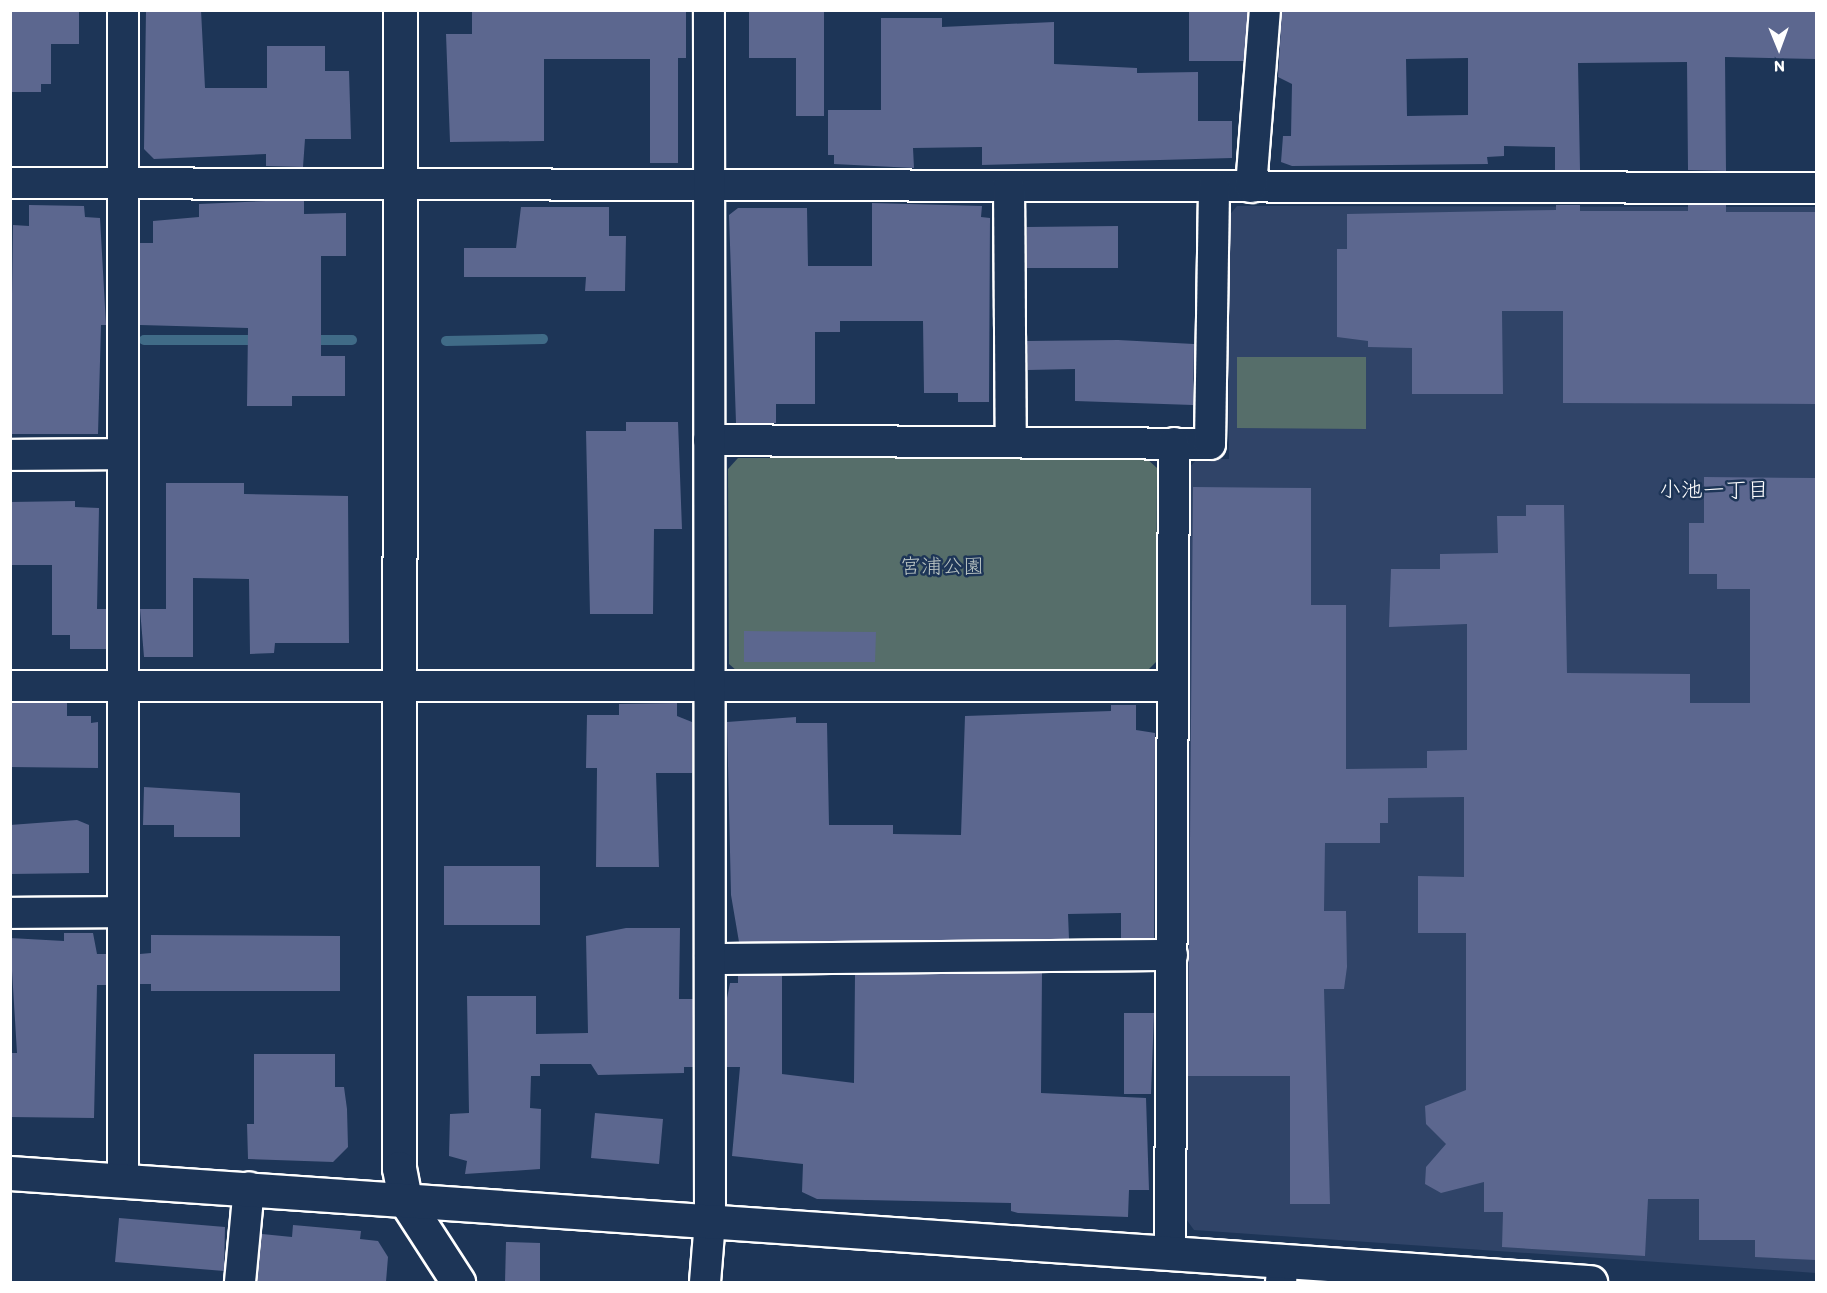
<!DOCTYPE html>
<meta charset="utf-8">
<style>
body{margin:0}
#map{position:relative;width:1827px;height:1293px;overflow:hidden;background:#1d3557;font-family:Itim,"Klee One",sans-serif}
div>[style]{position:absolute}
.built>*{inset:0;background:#304468}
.green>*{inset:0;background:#566e6a}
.stream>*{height:10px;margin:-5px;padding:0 5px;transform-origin:5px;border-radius:5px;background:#406b87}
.building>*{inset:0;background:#5c678f}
.roads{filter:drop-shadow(2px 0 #fff) drop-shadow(-2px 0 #fff) drop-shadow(0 2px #fff) drop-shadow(0 -2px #fff)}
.street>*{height:30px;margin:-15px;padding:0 15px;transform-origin:15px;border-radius:15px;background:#1d3557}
.secondary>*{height:33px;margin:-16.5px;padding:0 16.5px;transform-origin:16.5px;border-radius:16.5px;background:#1d3557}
span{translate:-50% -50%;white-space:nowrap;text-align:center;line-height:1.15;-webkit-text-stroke:5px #1d3557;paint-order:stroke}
.park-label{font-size:21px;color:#bbc5c3}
.neighbourhood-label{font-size:22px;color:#fff}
.frame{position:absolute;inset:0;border:12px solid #fff;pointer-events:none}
.north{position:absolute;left:1749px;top:18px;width:60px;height:60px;-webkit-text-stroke:4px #1d3557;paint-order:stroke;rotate:179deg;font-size:16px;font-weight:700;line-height:24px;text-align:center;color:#fff}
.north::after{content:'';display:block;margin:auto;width:21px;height:27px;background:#fff;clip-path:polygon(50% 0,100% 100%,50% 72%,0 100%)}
</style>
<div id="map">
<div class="built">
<div style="clip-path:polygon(1237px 206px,1816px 207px,1816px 1273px,1194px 1230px,1186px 1219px,1186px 471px,1197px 459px,1229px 459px,1227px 218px)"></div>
</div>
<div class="green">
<div style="clip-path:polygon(1237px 357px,1366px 357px,1366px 429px,1237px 428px)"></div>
<div style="clip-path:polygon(738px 458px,1146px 458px,1157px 468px,1156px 662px,1144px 674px,737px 671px,729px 664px,728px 469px)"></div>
</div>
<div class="stream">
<div style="left:144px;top:340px;width:117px"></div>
<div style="left:309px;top:340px;width:43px"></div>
<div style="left:446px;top:341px;width:97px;rotate:-1.2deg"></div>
</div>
<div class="building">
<div style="clip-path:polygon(10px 10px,79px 10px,79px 44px,51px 44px,51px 84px,41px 84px,41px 92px,10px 92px)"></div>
<div style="clip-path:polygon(146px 10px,201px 10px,205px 88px,267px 88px,267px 46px,325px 46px,325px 71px,349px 71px,351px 139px,305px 139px,303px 167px,266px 166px,266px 154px,154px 159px,144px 149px)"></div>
<div style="clip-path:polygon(472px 10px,686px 10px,686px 58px,678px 58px,678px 163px,650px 163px,650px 59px,544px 59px,544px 141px,450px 142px,446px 34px,472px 34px)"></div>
<div style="clip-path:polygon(749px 10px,824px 10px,824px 116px,796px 116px,796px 58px,749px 58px)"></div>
<div style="clip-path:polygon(1189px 10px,1248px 10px,1244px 61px,1189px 61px)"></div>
<div style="clip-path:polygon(evenodd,1282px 10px,1816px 10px,1816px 59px,1725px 57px,1726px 171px,1688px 170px,1687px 62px,1578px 63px,1580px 170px,1555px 170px,1555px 147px,1504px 146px,1504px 156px,1487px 157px,1488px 164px,1292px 166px,1281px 162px,1283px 136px,1291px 136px,1292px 84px,1278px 77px,1282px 10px,1468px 58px,1468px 115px,1407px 116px,1406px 59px,1468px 58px)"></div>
<div style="clip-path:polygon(881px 18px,942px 18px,942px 27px,1054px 22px,1054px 64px,1137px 68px,1137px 73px,1198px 72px,1198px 121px,1232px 121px,1232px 158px,982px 165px,982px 147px,913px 148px,914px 168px,834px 164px,834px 155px,828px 155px,828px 110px,881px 110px)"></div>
<div style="clip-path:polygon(266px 201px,304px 201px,304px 214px,346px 213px,346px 256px,321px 256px,321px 356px,345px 356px,345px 396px,292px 396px,292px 406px,247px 406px,248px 328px,140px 325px,140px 243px,153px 243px,153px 221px,199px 217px,199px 204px)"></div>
<div style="clip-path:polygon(872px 203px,982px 206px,981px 217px,990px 218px,989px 402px,958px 402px,958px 393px,924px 393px,923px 321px,840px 321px,840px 332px,815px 332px,815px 404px,776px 404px,776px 423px,736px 423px,729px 215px,738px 208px,807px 208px,808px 266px,872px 266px)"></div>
<div style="clip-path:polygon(29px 205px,84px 206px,85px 217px,100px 218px,106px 325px,101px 325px,98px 434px,10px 434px,13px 225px,29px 226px)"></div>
<div style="clip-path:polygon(1556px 205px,1580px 205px,1580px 211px,1688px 211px,1688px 205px,1726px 205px,1726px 212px,1816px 212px,1816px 404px,1563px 403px,1563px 311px,1502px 311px,1503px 394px,1412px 394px,1412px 348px,1368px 347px,1368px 341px,1337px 337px,1337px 249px,1347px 249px,1347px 214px,1556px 210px)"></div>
<div style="clip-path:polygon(521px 207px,609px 207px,609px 236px,626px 236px,625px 291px,585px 291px,586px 277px,464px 277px,464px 248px,516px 248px)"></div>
<div style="clip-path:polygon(1118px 226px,1118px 268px,1027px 268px,1027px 227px)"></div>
<div style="clip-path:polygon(1118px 340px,1194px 344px,1193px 405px,1075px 401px,1075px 369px,1028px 370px,1027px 341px)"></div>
<div style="clip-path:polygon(626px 422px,678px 422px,682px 529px,654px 529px,653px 614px,590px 614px,586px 431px,626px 431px)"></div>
<div style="clip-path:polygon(1704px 477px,1816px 478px,1816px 1260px,1755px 1257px,1755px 1240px,1699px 1240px,1699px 1199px,1648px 1199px,1645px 1256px,1502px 1247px,1503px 1212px,1484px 1212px,1484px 1182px,1441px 1193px,1425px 1184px,1426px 1167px,1446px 1144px,1426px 1124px,1425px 1106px,1466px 1090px,1466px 933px,1418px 933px,1418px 876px,1464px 877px,1464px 797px,1388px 798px,1388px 823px,1380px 823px,1380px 843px,1325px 843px,1324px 911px,1346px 911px,1347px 967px,1344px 989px,1324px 989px,1330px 1204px,1290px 1204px,1290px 1076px,1188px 1076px,1193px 487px,1311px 488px,1311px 605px,1346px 605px,1346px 769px,1427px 768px,1427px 751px,1467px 750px,1467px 624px,1389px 627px,1391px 569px,1440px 569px,1440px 554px,1498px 553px,1497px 516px,1526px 516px,1526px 505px,1564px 505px,1567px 673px,1690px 674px,1690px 703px,1750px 703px,1750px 589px,1717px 589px,1717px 574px,1689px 574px,1689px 523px,1704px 523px)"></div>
<div style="clip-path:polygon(166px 483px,244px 483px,244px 494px,348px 496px,349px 643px,275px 643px,274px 653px,250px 654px,249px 579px,193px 578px,193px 657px,144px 657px,140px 609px,166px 609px)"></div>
<div style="clip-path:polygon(75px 501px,75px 507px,99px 508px,97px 609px,106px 609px,106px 649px,70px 649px,70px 635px,52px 635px,52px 565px,10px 565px,10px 502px)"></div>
<div style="clip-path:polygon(744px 631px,876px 632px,875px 662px,744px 662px)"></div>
<div style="clip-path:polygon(10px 703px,67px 703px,67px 716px,91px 716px,91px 723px,98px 722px,98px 768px,10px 767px)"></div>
<div style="clip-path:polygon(677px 703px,677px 716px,692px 722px,692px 773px,656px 773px,659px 867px,596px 867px,597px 768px,586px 768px,587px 715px,619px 715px,619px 704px)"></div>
<div style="clip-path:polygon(1111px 705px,1136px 705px,1136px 730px,1155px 733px,1154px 938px,1121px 938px,1121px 913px,1068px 914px,1069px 939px,739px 942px,731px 895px,727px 722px,796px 717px,796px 723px,827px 723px,829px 825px,893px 825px,893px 834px,961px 835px,965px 716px,1111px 711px)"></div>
<div style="clip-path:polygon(144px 787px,240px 793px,240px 837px,174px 837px,174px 825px,143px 825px)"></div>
<div style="clip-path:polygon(77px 820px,89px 825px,89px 873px,10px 874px,10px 825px)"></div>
<div style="clip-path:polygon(444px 866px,540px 866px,540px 925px,444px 925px)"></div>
<div style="clip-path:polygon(626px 928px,680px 928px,679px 999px,693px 999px,693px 1067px,684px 1067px,684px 1073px,598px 1075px,591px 1064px,540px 1064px,540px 1076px,531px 1076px,530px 1108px,541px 1109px,540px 1169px,465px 1174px,467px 1161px,449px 1156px,450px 1114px,469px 1113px,467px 996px,536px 996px,536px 1034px,588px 1033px,586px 936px)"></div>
<div style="clip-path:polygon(64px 933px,93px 933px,97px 954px,106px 954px,106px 985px,97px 985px,94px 1118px,10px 1117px,10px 1053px,17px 1053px,10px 938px,64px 941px)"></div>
<div style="clip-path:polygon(151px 935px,340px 936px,340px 991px,151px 991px,151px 984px,140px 984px,140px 954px,151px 953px)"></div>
<div style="clip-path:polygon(1042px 973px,1041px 1093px,1146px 1098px,1149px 1190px,1129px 1190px,1128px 1217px,1018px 1213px,1011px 1211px,1011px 1203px,817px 1199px,802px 1192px,803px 1164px,732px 1156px,740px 1067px,727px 1067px,727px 998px,730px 983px,738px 983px,738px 976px,782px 976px,782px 1074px,854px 1083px,855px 975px)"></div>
<div style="clip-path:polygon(1124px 1013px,1154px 1013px,1151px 1094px,1124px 1094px)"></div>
<div style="clip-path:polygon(254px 1054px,335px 1054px,335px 1087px,344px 1087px,347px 1109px,348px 1147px,333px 1162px,248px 1159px,247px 1124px,254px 1124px)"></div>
<div style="clip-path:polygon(595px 1113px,663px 1119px,659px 1164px,591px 1158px)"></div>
<div style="clip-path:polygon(119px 1218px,225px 1227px,224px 1271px,115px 1262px)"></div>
<div style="clip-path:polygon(293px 1225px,361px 1231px,360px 1239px,378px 1241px,388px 1257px,386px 1282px,257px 1282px,262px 1234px,292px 1237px)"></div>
<div style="clip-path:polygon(506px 1242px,540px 1243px,540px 1282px,505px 1282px)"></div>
</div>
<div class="roads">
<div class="street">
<div style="left:10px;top:183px;width:1806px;rotate:0.16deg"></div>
<div style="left:1009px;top:186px;width:256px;rotate:89.6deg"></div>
<div style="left:1251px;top:187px;width:178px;rotate:-85.5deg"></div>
<div style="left:709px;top:440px;width:501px;rotate:0.46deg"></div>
<div style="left:1210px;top:444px;width:257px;rotate:-89.1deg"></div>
<div style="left:10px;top:455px;width:113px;rotate:-0.5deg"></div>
<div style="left:10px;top:686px;width:1163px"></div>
<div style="left:10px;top:913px;width:113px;rotate:-0.5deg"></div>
<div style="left:710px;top:959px;width:462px;rotate:-0.5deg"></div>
<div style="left:123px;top:1180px;width:1170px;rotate:-90deg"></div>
<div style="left:1170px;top:1253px;width:810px;rotate:-89.72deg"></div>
<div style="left:240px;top:1282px;width:95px;rotate:-84.6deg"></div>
<div style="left:705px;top:1282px;width:61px;rotate:-85.3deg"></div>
<div style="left:710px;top:1221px;width:1211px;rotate:-90.05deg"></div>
<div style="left:1281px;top:1282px;width:21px;rotate:-85deg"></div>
</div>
<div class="secondary">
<div style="left:400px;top:10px;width:1158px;rotate:90.05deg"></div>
<div style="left:399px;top:1168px;width:33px;rotate:79deg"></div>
<div style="left:405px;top:1200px;width:98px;rotate:57.1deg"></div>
<div style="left:10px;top:1173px;width:1584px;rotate:3.95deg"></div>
</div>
</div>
<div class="park-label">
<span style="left:942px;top:566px">宮浦公園</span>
</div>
<div class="neighbourhood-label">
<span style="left:1714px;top:490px">小池一丁目</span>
</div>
<div class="frame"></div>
<div class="north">N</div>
</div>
